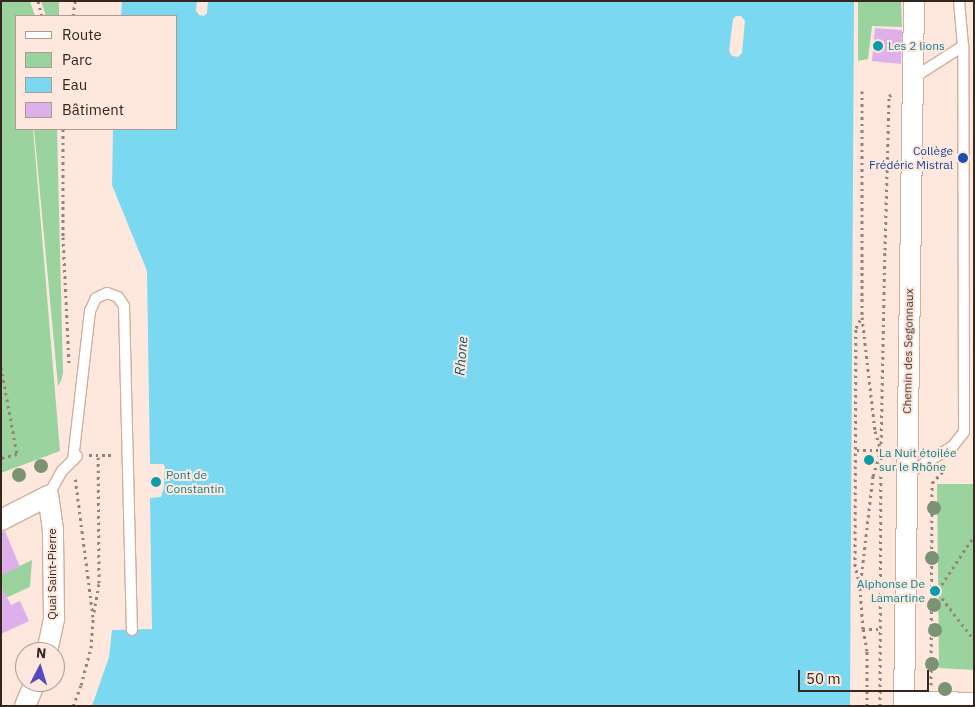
<!DOCTYPE html>
<meta charset="utf-8">
<style>
body{margin:0}
#map{position:relative;width:975px;height:707px;overflow:hidden;background:#fee8dd;font-family:"IBM Plex Sans",sans-serif}
div>[style]{position:absolute}
.green>*{inset:0;background:#9bd39e}
.water>*{inset:0;background:#7ad8f1}
.building>*{inset:0;background:#ddb0ec}
.path>*{height:3px;margin-top:-1.5px;transform-origin:0;background:repeating-linear-gradient(90deg,#948379 0 2.5px,transparent 0 6.5px)}
.roads{filter:drop-shadow(1px 0 #d0af9d) drop-shadow(-1px 0 #d0af9d) drop-shadow(0 1px #d0af9d) drop-shadow(0 -1px #d0af9d)}
.service>*{height:10px;margin:-5px;padding:0 5px;transform-origin:5px;border-radius:5px;background:#fff}
.minor>*{height:20px;margin:-10px;padding:0 10px;transform-origin:10px;border-radius:10px;background:#fff}
.trees>*{width:14px;height:14px;margin:-7px;border-radius:50%;background:#7c9373}
.dots>*{width:14px;height:14px;translate:-50% -50%;box-sizing:border-box;border:2px solid #fee8dd;border-radius:50%}
span{translate:-50% -50%;white-space:nowrap;text-align:center;line-height:1.15;-webkit-text-stroke:4px #fee8dd;paint-order:stroke}
.culture-label{font-size:12px;color:#0d838f}
.left{translate:0 -50%;text-align:left}
.right{translate:-100% -50%;text-align:right}
.transit-label{font-size:12px;color:#164399}
.street-label{font-size:12px;color:#33271f}
.water-label{font-size:14px;color:#0f5f70;font-style:italic}
.frame{position:absolute;inset:0;border:2px solid #33271f;pointer-events:none}
.legend{position:absolute;left:15px;top:15px;width:162px;height:115px;box-sizing:border-box;background:#fee8dd;border:1px solid #ad9b91;margin:0;padding:6px 9px;list-style:none;font-size:15px;color:#33271f}
.legend li{display:flex;align-items:center;gap:10px;height:25px}
.legend b{width:25px;border:1px solid #ad9b91}
.north{position:absolute;left:15px;top:642px;width:50px;height:50px;box-sizing:border-box;background:#fee8dd;border:1px solid #ad9b91;border-radius:50%;rotate:5deg;font-size:14px;font-weight:700;line-height:20px;text-align:center;color:#33271f}
.north::after{content:'';display:block;margin:auto;width:18px;height:22px;background:#5548c0;clip-path:polygon(50% 0,100% 100%,50% 72%,0 100%)}
.scale{position:absolute;left:798px;top:670px;width:131px;height:22px;box-sizing:border-box;border:2px solid #33271f;border-top:0;padding-left:6px;font-size:15px;line-height:18px;white-space:nowrap;color:#33271f;-webkit-text-stroke:4px #fee8dd;paint-order:stroke}
</style>
<div id="map">
<div class="green">
<div style="clip-path:polygon(1px 1px,30px 1px,35px 16px,16px 16px,16px 129px,33px 129px,60px 451px,1px 473px)"></div>
<div style="clip-path:polygon(41px 1px,59px 2px,59px 16px,46px 16px)"></div>
<div style="clip-path:polygon(858px 1px,901px 1px,902px 27px,872px 26px,868px 59px,858px 61px)"></div>
<div style="clip-path:polygon(34px 129px,57px 129px,63px 373px,61px 381px,58px 386px)"></div>
<div style="clip-path:polygon(937px 484px,974px 484px,974px 670px,939px 668px)"></div>
<div style="clip-path:polygon(32px 560px,30px 587px,1px 600px,1px 575px)"></div>
</div>
<div class="water">
<div style="clip-path:polygon(evenodd,122px 1px,197px 1px,196px 11px,199px 15px,204px 16px,207px 13px,208px 1px,854px 1px,850px 706px,92px 706px,109px 657px,112px 630px,152px 629px,150px 498px,161px 497px,164px 487px,165px 467px,163px 464px,150px 464px,147px 271px,112px 185px,113px 129px,176px 129px,176px 16px,121px 16px,122px 1px,736px 16px,741px 16px,745px 21px,742px 53px,738px 57px,732px 56px,729px 51px,733px 19px,736px 16px)"></div>
</div>
<div class="building">
<div style="clip-path:polygon(875px 28px,902px 30px,901px 64px,872px 61px)"></div>
<div style="clip-path:polygon(5px 531px,20px 567px,1px 575px,1px 532px)"></div>
<div style="clip-path:polygon(1px 586px,11px 605px,20px 601px,29px 621px,1px 634px)"></div>
</div>
<div class="path">
<div style="left:38px;top:1px;width:16px;rotate:75deg"></div>
<div style="left:73px;top:16px;width:15px;rotate:-82deg"></div>
<div style="left:862px;top:91px;width:226px;rotate:90deg"></div>
<div style="left:862px;top:317px;width:115px;rotate:83.5deg"></div>
<div style="left:875px;top:431px;width:17px;rotate:73deg"></div>
<div style="left:63px;top:129px;width:108px;rotate:90deg"></div>
<div style="left:63px;top:237px;width:129px;rotate:87.3deg"></div>
<div style="left:1px;top:367px;width:88px;rotate:79.6deg"></div>
<div style="left:17px;top:454px;width:16px;rotate:166deg"></div>
<div style="left:857px;top:450px;width:24px"></div>
<div style="left:89px;top:455px;width:26px"></div>
<div style="left:860px;top:585px;width:20px;rotate:-105deg"></div>
<div style="left:855px;top:566px;width:238px;rotate:-89.8deg"></div>
<div style="left:856px;top:328px;width:11px;rotate:-63deg"></div>
<div style="left:933px;top:590px;width:5px"></div>
<div style="left:938px;top:590px;width:65px;rotate:-56.3deg"></div>
<div style="left:933px;top:592px;width:5px;rotate:11deg"></div>
<div style="left:938px;top:593px;width:59px;rotate:52.5deg"></div>
<div style="left:94px;top:612px;width:29px;rotate:-80deg"></div>
<div style="left:99px;top:583px;width:128px;rotate:-90.4deg"></div>
<div style="left:863px;top:629px;width:19px"></div>
<div style="left:931px;top:685px;width:202px;rotate:-89.7deg"></div>
<div style="left:932px;top:483px;width:19px;rotate:-47deg"></div>
<div style="left:73px;top:706px;width:22px;rotate:-69deg"></div>
<div style="left:81px;top:685px;width:38px;rotate:-75deg"></div>
<div style="left:91px;top:648px;width:31px;rotate:-86deg"></div>
<div style="left:93px;top:617px;width:142px;rotate:-97.3deg"></div>
<div style="left:867px;top:706px;width:55px;rotate:-90deg"></div>
<div style="left:867px;top:651px;width:22px;rotate:-100deg"></div>
<div style="left:863px;top:629px;width:41px;rotate:-94.2deg"></div>
<div style="left:860px;top:588px;width:113px;rotate:-83.4deg"></div>
<div style="left:873px;top:476px;width:24px;rotate:-73deg"></div>
<div style="left:880px;top:706px;width:256px;rotate:-89.8deg"></div>
<div style="left:881px;top:450px;width:200px;rotate:-88.9deg"></div>
<div style="left:885px;top:250px;width:154px;rotate:-88.5deg"></div>
<div style="left:889px;top:96px;width:6px;rotate:-31deg"></div>
</div>
<div class="roads">
<div class="service">
<div style="left:913px;top:78px;width:59px;rotate:-32.6deg"></div>
<div style="left:73px;top:460px;width:150px;rotate:-83.5deg"></div>
<div style="left:90px;top:311px;width:14px;rotate:-65deg"></div>
<div style="left:96px;top:298px;width:12px;rotate:-24deg"></div>
<div style="left:107px;top:293px;width:12px;rotate:20deg"></div>
<div style="left:118px;top:297px;width:11px;rotate:56deg"></div>
<div style="left:124px;top:306px;width:324px;rotate:88.6deg"></div>
<div style="left:907px;top:474px;width:54px;rotate:-31.3deg"></div>
<div style="left:953px;top:446px;width:18px;rotate:-52deg"></div>
<div style="left:964px;top:432px;width:386px;rotate:-90.1deg"></div>
<div style="left:963px;top:46px;width:45px;rotate:-95.1deg"></div>
<div style="left:48px;top:496px;width:29px;rotate:-61deg"></div>
<div style="left:62px;top:471px;width:21px;rotate:-45deg"></div>
</div>
<div class="minor">
<div style="left:1px;top:520px;width:53px;rotate:-27.1deg"></div>
<div style="left:47px;top:652px;width:35px;rotate:-78deg"></div>
<div style="left:54px;top:618px;width:88px;rotate:-90.7deg"></div>
<div style="left:53px;top:530px;width:34px;rotate:-98deg"></div>
<div style="left:904px;top:701px;width:70px;rotate:1.6deg"></div>
<div style="left:25px;top:706px;width:26px;rotate:-67deg"></div>
<div style="left:904px;top:706px;width:705px;rotate:-89.19deg"></div>
</div>
</div>
<div class="trees">
<div style="left:41px;top:466px"></div>
<div style="left:19px;top:475px"></div>
<div style="left:934px;top:508px"></div>
<div style="left:932px;top:558px"></div>
<div style="left:934px;top:605px"></div>
<div style="left:935px;top:630px"></div>
<div style="left:932px;top:664px"></div>
<div style="left:945px;top:689px"></div>
</div>
<div class="dots">
<div style="left:878px;top:46px;background:#0f9aa8"></div>
<div style="left:963px;top:158px;background:#1a4fb4"></div>
<div style="left:869px;top:460px;background:#0f9aa8"></div>
<div style="left:156px;top:482px;background:#0f9aa8"></div>
<div style="left:935px;top:591px;background:#0f9aa8"></div>
</div>
<div class="culture-label">
<span class="left" style="left:888px;top:46px">Les 2 lions</span>
<span class="left" style="left:879px;top:460px">La Nuit étoilée<br>sur le Rhône</span>
<span class="left" style="left:166px;top:482px">Pont de<br>Constantin</span>
<span class="right" style="left:925px;top:591px">Alphonse De<br>Lamartine</span>
</div>
<div class="transit-label">
<span class="right" style="left:953px;top:158px">Collège<br>Frédéric Mistral</span>
</div>
<div class="street-label">
<span style="left:908px;top:351px;rotate:-89deg">Chemin des Segonnaux</span>
<span style="left:52px;top:574px;rotate:-90deg">Quai Saint-Pierre</span>
</div>
<div class="water-label">
<span style="left:461px;top:356px;rotate:-85deg">Rhone</span>
</div>
<div class="frame"></div>
<ul class="legend">
<li><b style="height:6px;background:#fff"></b>Route</li>
<li><b style="height:14px;background:#9bd39e"></b>Parc</li>
<li><b style="height:14px;background:#7ad8f1"></b>Eau</li>
<li><b style="height:14px;background:#ddb0ec"></b>Bâtiment</li>
</ul>
<div class="north">N</div>
<div class="scale">50 m</div>
</div>
